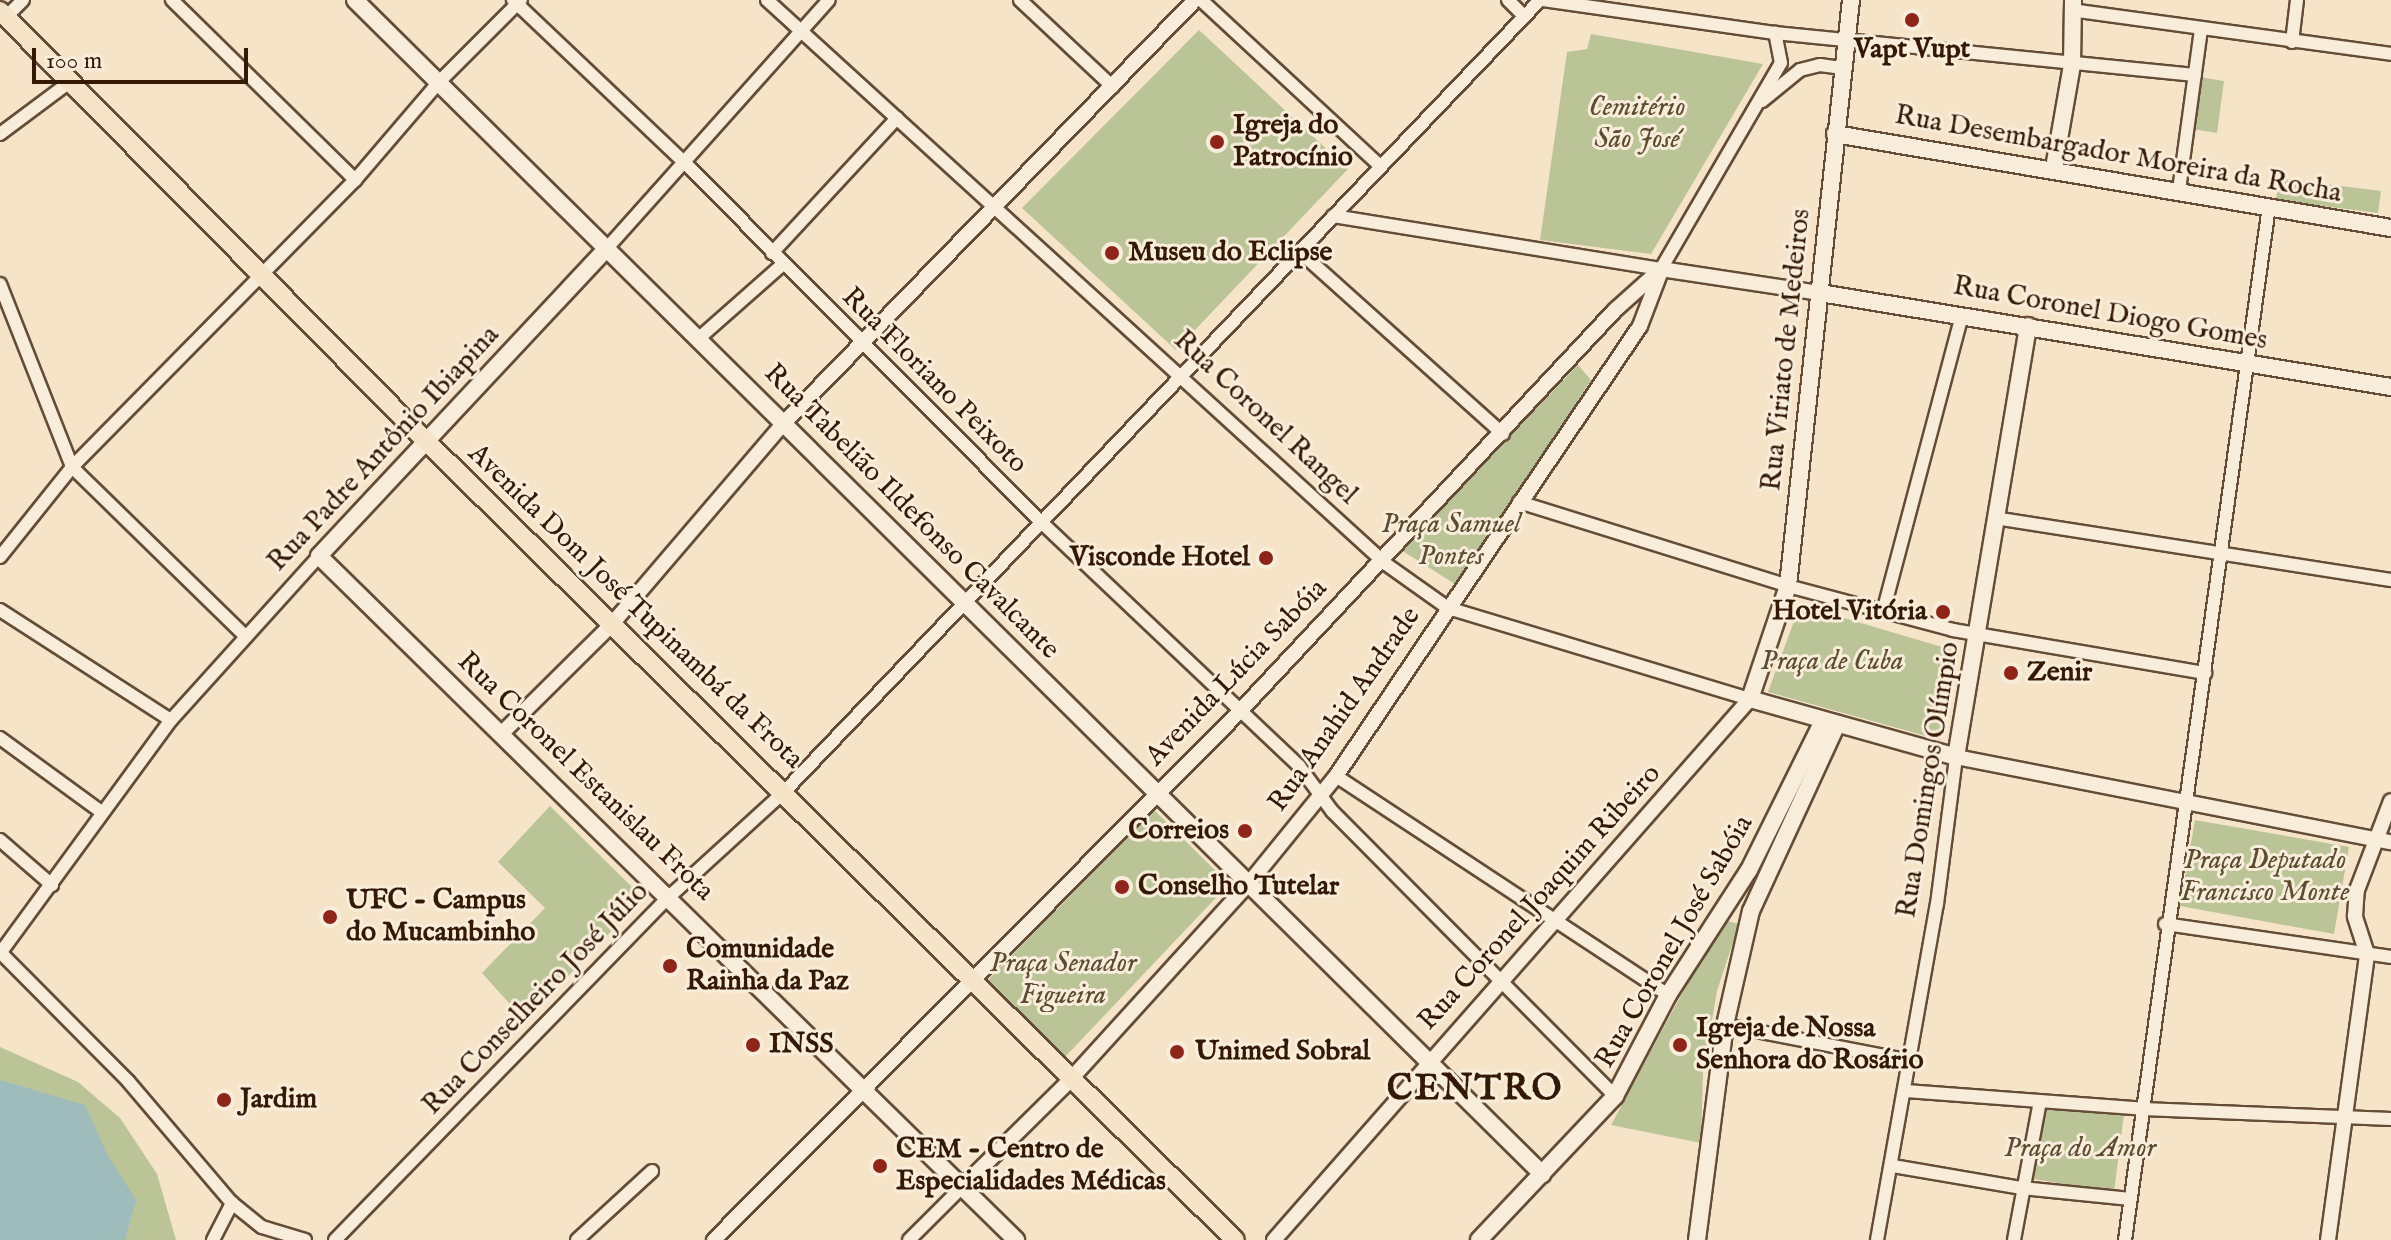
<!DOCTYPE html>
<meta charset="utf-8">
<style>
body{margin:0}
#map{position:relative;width:2391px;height:1240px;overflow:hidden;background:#f5e4c7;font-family:"IM FELL English",serif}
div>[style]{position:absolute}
.green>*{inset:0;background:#bbc496}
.water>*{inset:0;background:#9fbcbd}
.roads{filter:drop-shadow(2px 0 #644c36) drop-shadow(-2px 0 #644c36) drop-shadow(0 2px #644c36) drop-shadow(0 -2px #644c36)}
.minor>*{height:12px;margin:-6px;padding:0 6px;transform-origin:6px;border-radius:6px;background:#f8eddb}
.tertiary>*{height:14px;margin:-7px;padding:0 7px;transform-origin:7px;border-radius:7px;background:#f8eddb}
.secondary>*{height:16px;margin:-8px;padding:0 8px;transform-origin:8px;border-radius:8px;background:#f8eddb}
.primary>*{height:18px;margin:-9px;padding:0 9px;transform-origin:9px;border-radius:9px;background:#f5e4c7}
.dots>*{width:22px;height:22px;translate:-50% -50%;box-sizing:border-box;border:4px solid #f8eddb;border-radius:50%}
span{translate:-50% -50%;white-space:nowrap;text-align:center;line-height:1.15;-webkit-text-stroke:6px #f8eddb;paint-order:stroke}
.poi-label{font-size:28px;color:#341905;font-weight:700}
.left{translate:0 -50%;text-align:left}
.right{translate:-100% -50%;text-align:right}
.park-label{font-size:28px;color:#5c4c30;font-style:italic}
.street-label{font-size:28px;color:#341905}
.district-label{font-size:36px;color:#341905;font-weight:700;letter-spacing:2px}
.scale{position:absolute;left:32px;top:48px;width:216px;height:36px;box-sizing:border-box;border:4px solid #341905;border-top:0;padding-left:10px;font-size:24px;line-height:28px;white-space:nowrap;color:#341905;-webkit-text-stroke:6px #f8eddb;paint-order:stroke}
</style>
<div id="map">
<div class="green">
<div style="clip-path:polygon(1199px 30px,1348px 169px,1176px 350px,1022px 208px)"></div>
<div style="clip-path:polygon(1591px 34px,1763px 64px,1651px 254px,1540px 240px,1567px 52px,1587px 49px)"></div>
<div style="clip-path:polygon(2199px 77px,2224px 81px,2217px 133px,2193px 129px)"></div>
<div style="clip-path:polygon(2279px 178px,2381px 191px,2378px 213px,2276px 200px)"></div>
<div style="clip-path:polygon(1578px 365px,1591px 380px,1458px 586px,1401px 550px)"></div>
<div style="clip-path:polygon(1800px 605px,1959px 652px,1940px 740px,1768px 692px)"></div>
<div style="clip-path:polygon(550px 806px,643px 898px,525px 1021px,482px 973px,545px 908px,498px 862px)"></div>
<div style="clip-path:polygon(1154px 810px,1229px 884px,1064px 1058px,984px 984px)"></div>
<div style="clip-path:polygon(2195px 820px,2349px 847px,2334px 934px,2180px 906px)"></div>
<div style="clip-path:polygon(1727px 921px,1739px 924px,1717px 991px,1703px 1072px,1701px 1143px,1611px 1125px,1711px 940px)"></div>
<div style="clip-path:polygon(0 1047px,78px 1082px,120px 1118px,157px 1174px,176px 1240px,0 1240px)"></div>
<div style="clip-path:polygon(2040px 1109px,2124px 1114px,2114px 1192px,2028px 1178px)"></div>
</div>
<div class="water">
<div style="clip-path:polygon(0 1080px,85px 1105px,107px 1154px,136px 1200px,125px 1240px,0 1240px)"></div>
</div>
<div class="roads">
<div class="minor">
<div style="left:172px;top:0;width:257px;rotate:44.5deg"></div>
<div style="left:513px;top:0;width:238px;rotate:43.5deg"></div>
<div style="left:686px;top:164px;width:501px;rotate:45.24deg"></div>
<div style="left:1039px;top:520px;width:358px;rotate:43.4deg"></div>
<div style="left:1299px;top:766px;width:56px;rotate:53.7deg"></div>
<div style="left:1332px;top:811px;width:402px;rotate:45.2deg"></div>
<div style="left:767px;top:0;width:837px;rotate:42.34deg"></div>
<div style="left:1386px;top:564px;width:76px;rotate:35.4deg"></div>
<div style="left:1448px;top:608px;width:315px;rotate:16.8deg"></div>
<div style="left:1020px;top:0;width:127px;rotate:43.1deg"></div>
<div style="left:1201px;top:0;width:244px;rotate:42.8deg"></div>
<div style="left:1508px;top:0;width:23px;rotate:45deg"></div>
<div style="left:1543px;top:0;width:234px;rotate:8.1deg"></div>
<div style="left:1775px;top:33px;width:422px;rotate:5.7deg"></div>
<div style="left:2071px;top:10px;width:323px;rotate:7.8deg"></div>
<div style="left:6px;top:17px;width:24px;rotate:-45deg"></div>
<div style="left:2292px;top:42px;width:42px;rotate:-83.2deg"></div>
<div style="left:1762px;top:101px;width:49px;rotate:-39.2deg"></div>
<div style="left:1800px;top:70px;width:21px;rotate:-14deg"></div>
<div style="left:1820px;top:65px;width:21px;rotate:8deg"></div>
<div style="left:0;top:134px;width:89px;rotate:-36.7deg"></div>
<div style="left:2179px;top:190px;width:162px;rotate:-82.2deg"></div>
<div style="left:1333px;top:216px;width:332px;rotate:9.2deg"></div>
<div style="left:1661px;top:269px;width:238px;rotate:-59.8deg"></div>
<div style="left:1781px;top:63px;width:31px;rotate:-101deg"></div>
<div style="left:608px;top:247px;width:331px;rotate:-48.2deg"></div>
<div style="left:1299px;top:251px;width:274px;rotate:41.9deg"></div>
<div style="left:772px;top:253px;width:184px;rotate:-47.2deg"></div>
<div style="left:0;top:284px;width:197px;rotate:68.5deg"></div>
<div style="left:72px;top:467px;width:243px;rotate:44.3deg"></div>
<div style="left:698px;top:339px;width:113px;rotate:-41.4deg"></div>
<div style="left:1519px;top:502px;width:282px;rotate:17.3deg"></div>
<div style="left:1788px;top:586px;width:171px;rotate:14.9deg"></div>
<div style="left:1953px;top:630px;width:256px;rotate:9.7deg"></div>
<div style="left:1995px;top:518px;width:401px;rotate:8.9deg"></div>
<div style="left:0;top:557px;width:115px;rotate:-51.3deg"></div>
<div style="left:72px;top:467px;width:403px;rotate:-45.4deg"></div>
<div style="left:355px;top:180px;width:128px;rotate:-49.4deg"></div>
<div style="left:438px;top:83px;width:117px;rotate:-45deg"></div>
<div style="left:0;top:610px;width:203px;rotate:32.8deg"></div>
<div style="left:1883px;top:612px;width:307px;rotate:-75.1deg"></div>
<div style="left:0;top:738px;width:124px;rotate:36.1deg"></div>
<div style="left:1336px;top:776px;width:398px;rotate:33.4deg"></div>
<div style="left:0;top:840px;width:69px;rotate:40.9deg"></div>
<div style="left:2165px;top:924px;width:228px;rotate:8.3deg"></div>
<div style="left:0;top:952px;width:182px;rotate:45.2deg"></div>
<div style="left:128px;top:1081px;width:160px;rotate:49.6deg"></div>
<div style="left:232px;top:1203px;width:38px;rotate:39deg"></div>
<div style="left:262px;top:1227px;width:45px;rotate:16.8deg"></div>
<div style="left:1px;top:952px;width:288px;rotate:-53.8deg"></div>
<div style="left:171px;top:720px;width:221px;rotate:-47.9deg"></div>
<div style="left:1725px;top:1025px;width:189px;rotate:11deg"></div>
<div style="left:1906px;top:1091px;width:238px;rotate:4.3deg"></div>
<div style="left:2143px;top:1109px;width:248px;rotate:2.3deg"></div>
<div style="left:1893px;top:1166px;width:131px;rotate:9.7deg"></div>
<div style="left:2022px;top:1188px;width:109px;rotate:5.8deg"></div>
<div style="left:213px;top:1240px;width:42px;rotate:-62.8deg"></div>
<div style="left:335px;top:1240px;width:480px;rotate:-45.8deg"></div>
<div style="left:670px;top:896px;width:154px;rotate:-42.4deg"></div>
<div style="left:784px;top:792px;width:1095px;rotate:-46.33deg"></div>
<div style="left:577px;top:1240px;width:102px;rotate:-42.6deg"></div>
<div style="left:909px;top:1240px;width:74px;rotate:-45deg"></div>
<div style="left:1877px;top:1240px;width:341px;rotate:-79.9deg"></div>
<div style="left:1937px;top:904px;width:148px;rotate:-82.6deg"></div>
<div style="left:2014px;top:1240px;width:141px;rotate:-79.4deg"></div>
<div style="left:2125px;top:1240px;width:1044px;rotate:-82.07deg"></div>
</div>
<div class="tertiary">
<div style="left:1661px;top:269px;width:161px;rotate:8.6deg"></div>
<div style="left:503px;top:732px;width:153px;rotate:-44.7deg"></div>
<div style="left:612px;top:624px;width:263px;rotate:-49.5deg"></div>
<div style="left:783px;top:424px;width:591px;rotate:-45.82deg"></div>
<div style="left:1956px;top:757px;width:443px;rotate:11.1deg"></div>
<div style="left:961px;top:1188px;width:152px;rotate:-44.7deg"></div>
<div style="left:1069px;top:1081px;width:269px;rotate:-47.7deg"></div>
<div style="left:1250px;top:882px;width:136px;rotate:-50.9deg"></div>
<div style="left:1336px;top:776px;width:543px;rotate:-55.96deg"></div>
<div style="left:1640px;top:326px;width:59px;rotate:-69.1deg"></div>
<div style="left:714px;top:1240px;width:747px;rotate:-45.16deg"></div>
<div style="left:1241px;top:710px;width:548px;rotate:-46.92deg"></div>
<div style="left:1615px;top:310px;width:62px;rotate:-41.7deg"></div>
<div style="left:1274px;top:1240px;width:721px;rotate:-48.66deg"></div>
<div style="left:2328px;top:1240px;width:289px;rotate:-82.2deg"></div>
<div style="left:2367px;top:954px;width:40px;rotate:-108deg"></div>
<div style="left:2355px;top:916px;width:26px;rotate:-86deg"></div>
<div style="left:2357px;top:890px;width:95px;rotate:-69.1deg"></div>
</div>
<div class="secondary">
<div style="left:355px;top:0;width:1670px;rotate:44.68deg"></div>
<div style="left:1851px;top:0;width:589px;rotate:96.14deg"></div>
<div style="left:1788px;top:586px;width:119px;rotate:108.6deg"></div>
<div style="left:1750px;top:699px;width:214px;rotate:15.7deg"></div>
<div style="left:1956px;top:757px;width:437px;rotate:-80.5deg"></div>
<div style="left:1835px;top:134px;width:564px;rotate:9.6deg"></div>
<div style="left:2054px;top:168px;width:105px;rotate:-80.1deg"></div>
<div style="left:2072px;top:65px;width:65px;rotate:-89.1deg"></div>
<div style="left:608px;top:247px;width:423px;rotate:133.1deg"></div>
<div style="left:319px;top:556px;width:977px;rotate:44.46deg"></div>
<div style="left:1820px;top:293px;width:579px;rotate:9.35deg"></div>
<div style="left:1479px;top:1240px;width:198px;rotate:-46.6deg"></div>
<div style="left:1615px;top:1096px;width:114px;rotate:-62.3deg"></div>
<div style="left:1668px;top:995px;width:149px;rotate:-57.1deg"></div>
<div style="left:1749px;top:870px;width:166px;rotate:-63.6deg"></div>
<div style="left:1697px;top:1240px;width:217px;rotate:-82.6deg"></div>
<div style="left:1725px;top:1025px;width:117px;rotate:-77.2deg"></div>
<div style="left:1751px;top:911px;width:206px;rotate:-65.3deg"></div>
</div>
<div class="primary">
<div style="left:0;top:11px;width:604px;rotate:45.27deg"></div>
<div style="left:425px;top:440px;width:1138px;rotate:44.64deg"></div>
</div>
</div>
<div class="dots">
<div style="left:1912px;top:20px;background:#8f2418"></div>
<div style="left:1217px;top:142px;background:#8f2418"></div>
<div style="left:1112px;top:253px;background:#8f2418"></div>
<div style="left:1266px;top:558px;background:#8f2418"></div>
<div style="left:1943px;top:612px;background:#8f2418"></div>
<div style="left:2011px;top:673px;background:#8f2418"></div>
<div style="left:1245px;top:831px;background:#8f2418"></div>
<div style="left:1122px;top:887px;background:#8f2418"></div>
<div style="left:330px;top:917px;background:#8f2418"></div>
<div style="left:670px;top:966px;background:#8f2418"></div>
<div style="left:753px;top:1045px;background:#8f2418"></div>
<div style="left:1680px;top:1045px;background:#8f2418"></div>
<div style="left:1177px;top:1052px;background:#8f2418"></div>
<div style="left:224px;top:1100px;background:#8f2418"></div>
<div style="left:880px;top:1166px;background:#8f2418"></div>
</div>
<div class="poi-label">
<span style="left:1912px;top:50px">Vapt Vupt</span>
<span class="left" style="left:1233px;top:142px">Igreja do<br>Patrocínio</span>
<span class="left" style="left:1128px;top:253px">Museu do Eclipse</span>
<span class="right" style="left:1250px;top:558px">Visconde Hotel</span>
<span class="right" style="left:1927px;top:612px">Hotel Vitória</span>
<span class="left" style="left:2027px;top:673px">Zenir</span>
<span class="right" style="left:1229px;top:831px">Correios</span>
<span class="left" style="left:1138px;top:887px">Conselho Tutelar</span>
<span class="left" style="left:346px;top:917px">UFC - Campus<br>do Mucambinho</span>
<span class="left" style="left:686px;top:966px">Comunidade<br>Rainha da Paz</span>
<span class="left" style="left:1696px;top:1045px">Igreja de Nossa<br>Senhora do Rosário</span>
<span class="left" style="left:769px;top:1045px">INSS</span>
<span class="left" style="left:1195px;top:1052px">Unimed Sobral</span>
<span class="left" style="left:240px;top:1100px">Jardim</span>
<span class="left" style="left:896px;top:1166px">CEM - Centro de<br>Especialidades Médicas</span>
</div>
<div class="park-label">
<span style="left:1637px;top:124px">Cemitério<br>São José</span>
<span style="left:1451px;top:541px">Praça Samuel<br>Pontes</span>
<span style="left:1832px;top:662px">Praça de Cuba</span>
<span style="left:2265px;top:877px">Praça Deputado<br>Francisco Monte</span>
<span style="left:1063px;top:980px">Praça Senador<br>Figueira</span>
<span style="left:2080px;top:1149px">Praça do Amor</span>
</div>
<div class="street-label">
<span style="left:2118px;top:155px;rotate:10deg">Rua Desembargador Moreira da Rocha</span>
<span style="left:2110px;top:314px;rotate:10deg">Rua Coronel Diogo Gomes</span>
<span style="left:1787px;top:350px;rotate:-84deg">Rua Viriato de Medeiros</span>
<span style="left:934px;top:381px;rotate:45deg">Rua Floriano Peixoto</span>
<span style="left:1265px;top:418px;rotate:43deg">Rua Coronel Rangel</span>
<span style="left:384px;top:449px;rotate:-47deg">Rua Padre Antônio Ibiapina</span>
<span style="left:911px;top:512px;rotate:45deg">Rua Tabelião Ildefonso Cavalcante</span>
<span style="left:635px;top:607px;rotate:44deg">Avenida Dom José Tupinambá da Frota</span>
<span style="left:1237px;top:673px;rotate:-46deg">Avenida Lúcia Sabóia</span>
<span style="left:1345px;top:710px;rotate:-55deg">Rua Anahid Andrade</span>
<span style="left:585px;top:777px;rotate:44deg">Rua Coronel Estanislau Frota</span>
<span style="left:1929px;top:780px;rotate:-81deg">Rua Domingos Olímpio</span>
<span style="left:1540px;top:898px;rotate:-48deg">Rua Coronel Joaquim Ribeiro</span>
<span style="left:1675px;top:942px;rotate:-60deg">Rua Coronel José Sabóia</span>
<span style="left:536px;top:999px;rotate:-46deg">Rua Conselheiro José Júlio</span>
</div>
<div class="district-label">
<span style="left:1475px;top:1090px">CENTRO</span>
</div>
<div class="scale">100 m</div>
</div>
